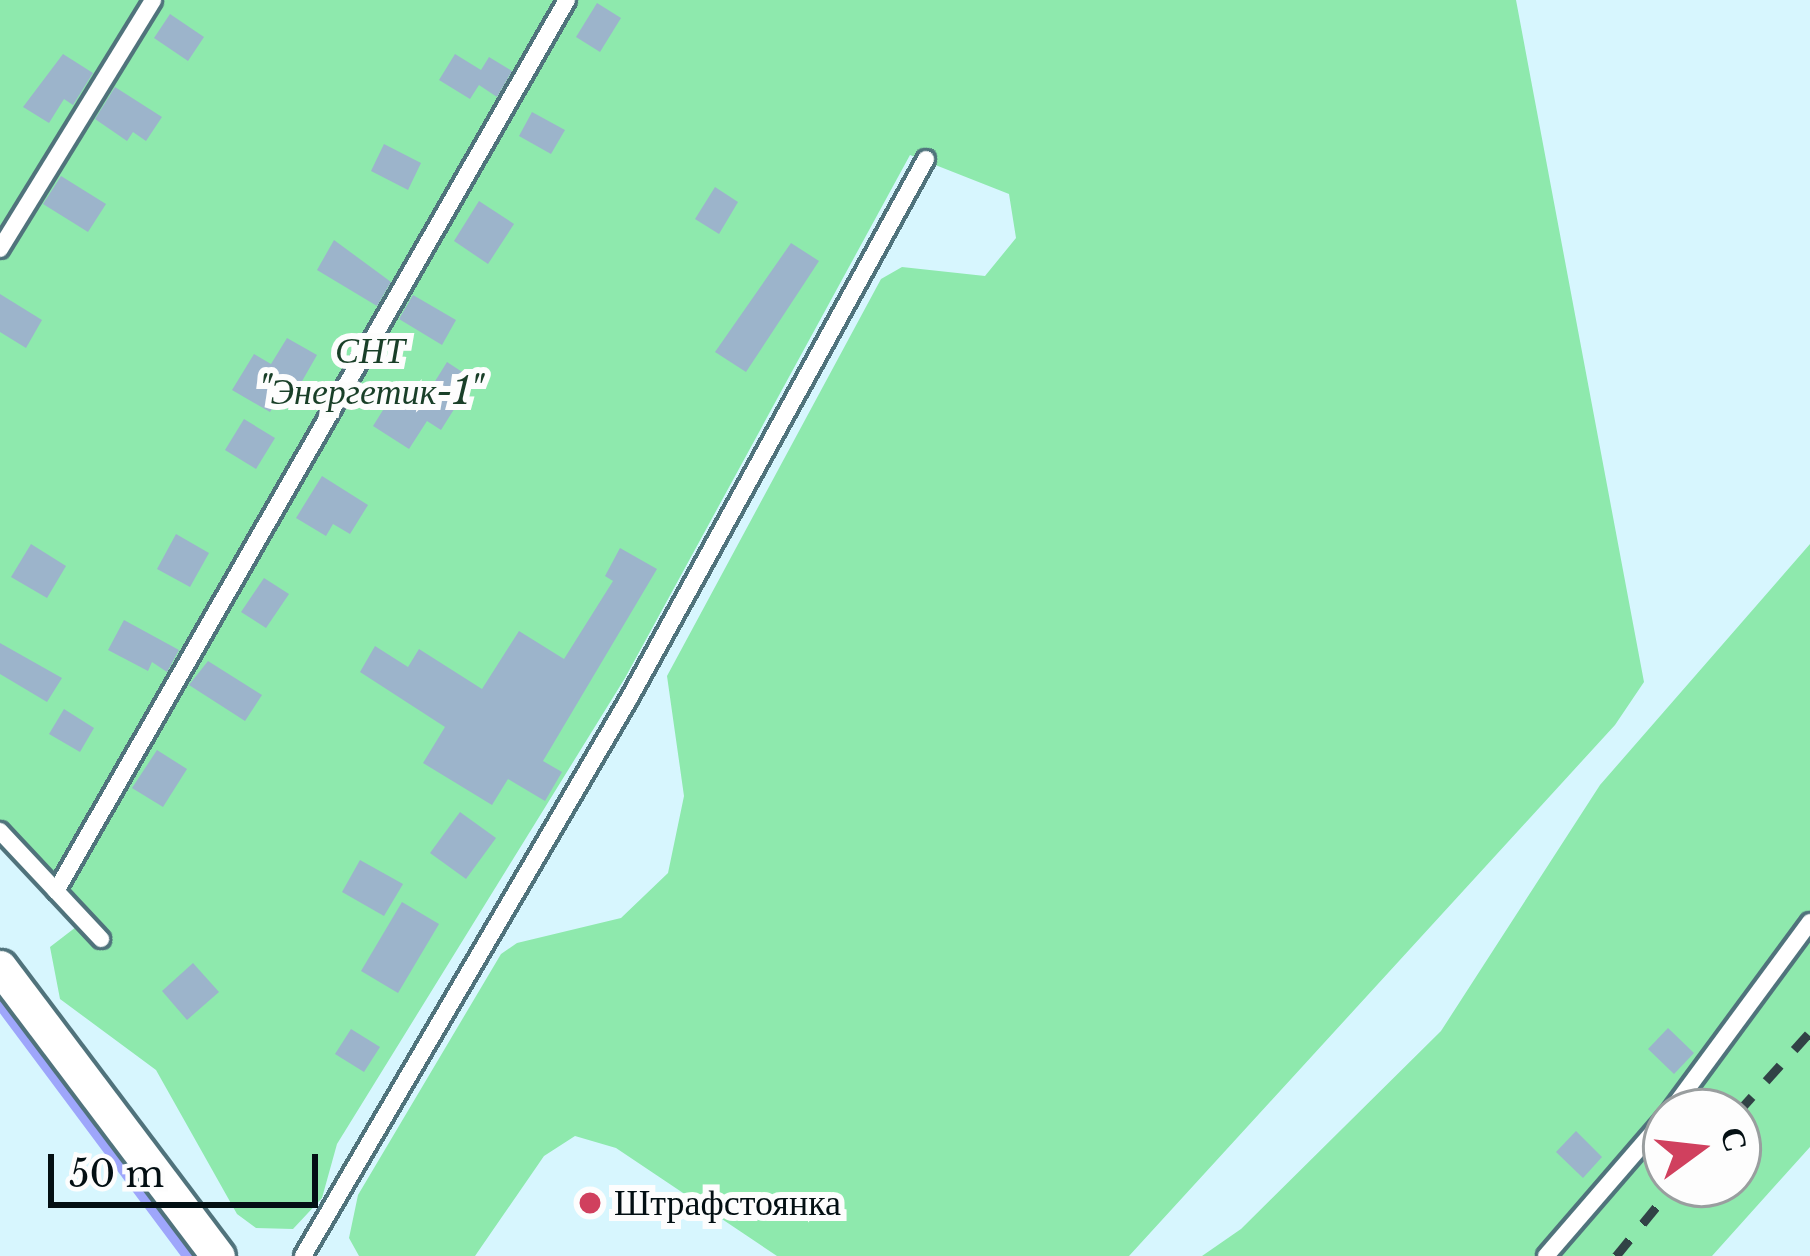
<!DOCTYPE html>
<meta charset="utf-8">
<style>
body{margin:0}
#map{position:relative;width:1810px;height:1256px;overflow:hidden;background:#d7f6fe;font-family:"Libre Baskerville",serif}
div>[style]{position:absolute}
.green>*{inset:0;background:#8ee9ad}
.stream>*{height:10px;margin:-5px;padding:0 5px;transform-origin:5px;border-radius:5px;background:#9ea6fb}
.building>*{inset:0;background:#9cb4cb}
.roads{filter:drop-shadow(3px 0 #50737c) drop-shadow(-3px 0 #50737c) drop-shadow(0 3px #50737c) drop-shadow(0 -3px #50737c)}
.service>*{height:16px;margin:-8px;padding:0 8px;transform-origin:8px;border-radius:8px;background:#fff}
.minor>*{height:33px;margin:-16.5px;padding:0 16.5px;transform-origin:16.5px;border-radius:16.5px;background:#fff}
.rail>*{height:9px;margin-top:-4.5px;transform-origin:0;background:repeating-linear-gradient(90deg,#314246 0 21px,transparent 0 42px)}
.dots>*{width:33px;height:33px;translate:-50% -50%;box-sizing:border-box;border:6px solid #fdfdfd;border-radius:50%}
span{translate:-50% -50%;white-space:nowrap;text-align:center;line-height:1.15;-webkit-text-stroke:12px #fdfdfd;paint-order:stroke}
.park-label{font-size:36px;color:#193f28;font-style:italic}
.poi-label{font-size:36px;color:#030f13}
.left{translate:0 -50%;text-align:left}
.north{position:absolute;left:1642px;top:1088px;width:120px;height:120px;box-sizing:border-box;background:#fdfdfd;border:3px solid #999e9f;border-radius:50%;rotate:75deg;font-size:33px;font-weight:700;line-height:48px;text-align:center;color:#030f13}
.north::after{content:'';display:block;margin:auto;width:42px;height:54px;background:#d0405e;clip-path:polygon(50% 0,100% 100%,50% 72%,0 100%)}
.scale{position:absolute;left:48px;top:1154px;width:270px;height:54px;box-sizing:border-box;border:6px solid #030f13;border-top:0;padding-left:15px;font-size:36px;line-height:42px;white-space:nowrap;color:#030f13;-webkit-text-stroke:9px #fdfdfd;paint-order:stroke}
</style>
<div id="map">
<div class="green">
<div style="clip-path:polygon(0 0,1516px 0,1644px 682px,1615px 725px,1129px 1256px,777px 1256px,616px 1148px,575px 1136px,544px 1156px,475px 1256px,359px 1256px,349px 1238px,358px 1195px,501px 954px,517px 943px,621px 918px,668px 873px,684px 796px,667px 676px,881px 279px,902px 267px,985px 276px,1016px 238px,1009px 194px,910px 155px,625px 678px,337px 1144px,322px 1198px,293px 1229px,256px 1228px,237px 1214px,156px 1070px,60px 999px,50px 947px,76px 927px,0 845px)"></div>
<div style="clip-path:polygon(evenodd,1810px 544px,1810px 1147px,1712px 1256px,1202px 1256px,1241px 1229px,1441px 1031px,1600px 785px,1810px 544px,1666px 1112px,1738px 1112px,1738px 1184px,1666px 1184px,1666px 1112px)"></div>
</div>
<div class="stream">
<div style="left:0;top:1005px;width:313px;rotate:53.3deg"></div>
</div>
<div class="building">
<div style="clip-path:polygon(597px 3px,621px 18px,600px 52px,576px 37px)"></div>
<div style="clip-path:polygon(170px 14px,204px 37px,188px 61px,154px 38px)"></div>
<div style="clip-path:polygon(63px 54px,93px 73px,73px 105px,64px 99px,49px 123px,23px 107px)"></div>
<div style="clip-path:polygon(455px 54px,481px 70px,489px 57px,512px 71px,497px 97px,479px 85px,470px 99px,439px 80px)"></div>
<div style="clip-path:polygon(115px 87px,162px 117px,146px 141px,133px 132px,127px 141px,95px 119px)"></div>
<div style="clip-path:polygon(532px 112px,565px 130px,551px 154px,519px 136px)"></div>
<div style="clip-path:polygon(384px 144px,421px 163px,408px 190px,371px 171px)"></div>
<div style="clip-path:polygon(61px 176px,106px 204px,88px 232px,43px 204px)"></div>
<div style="clip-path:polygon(715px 187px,738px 202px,719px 234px,695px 219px)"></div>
<div style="clip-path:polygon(479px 201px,514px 224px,488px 264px,454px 241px)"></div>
<div style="clip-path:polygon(334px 240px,391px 282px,377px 306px,317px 270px)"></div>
<div style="clip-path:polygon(791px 243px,819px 261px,746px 372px,715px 352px)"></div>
<div style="clip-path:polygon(0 294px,42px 320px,26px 348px,0 332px)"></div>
<div style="clip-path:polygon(413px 295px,456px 320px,442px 345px,399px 319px)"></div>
<div style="clip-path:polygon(287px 338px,317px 355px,301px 383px,291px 377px,270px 412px,232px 390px,254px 354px,271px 364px)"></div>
<div style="clip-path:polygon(447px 362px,473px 379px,441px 430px,427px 421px,409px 449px,373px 426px,400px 383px,424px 399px)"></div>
<div style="clip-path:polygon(244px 419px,275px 438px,256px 469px,225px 450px)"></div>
<div style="clip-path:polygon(322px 476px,368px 505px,350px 534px,333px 524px,326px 536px,296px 518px)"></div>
<div style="clip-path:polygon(176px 534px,209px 553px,190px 587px,157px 569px)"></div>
<div style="clip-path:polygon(31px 544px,66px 566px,47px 598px,11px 577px)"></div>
<div style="clip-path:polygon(620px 548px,657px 569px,543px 761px,562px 772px,545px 801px,508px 779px,492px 805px,423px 763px,445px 727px,360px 672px,375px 646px,408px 667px,419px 649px,482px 689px,519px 631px,564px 659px,613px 581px,605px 576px)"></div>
<div style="clip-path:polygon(264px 578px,289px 594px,266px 628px,241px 612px)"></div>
<div style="clip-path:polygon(124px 620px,179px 650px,167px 672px,152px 662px,148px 671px,108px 650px)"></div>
<div style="clip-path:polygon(0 643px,62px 678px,47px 702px,0 674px)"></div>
<div style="clip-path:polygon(208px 661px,262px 695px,245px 721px,189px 685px)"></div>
<div style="clip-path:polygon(64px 709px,94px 728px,80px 752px,49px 734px)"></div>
<div style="clip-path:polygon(157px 750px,187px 769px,163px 807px,132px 788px)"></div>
<div style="clip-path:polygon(460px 812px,496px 838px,466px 879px,430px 853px)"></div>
<div style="clip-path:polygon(360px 860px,403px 884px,384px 916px,342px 892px)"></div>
<div style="clip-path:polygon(402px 902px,439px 924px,398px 993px,361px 971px)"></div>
<div style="clip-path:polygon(193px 963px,219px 992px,187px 1020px,162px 991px)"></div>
<div style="clip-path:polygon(1668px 1028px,1694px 1053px,1674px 1074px,1648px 1049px)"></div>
<div style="clip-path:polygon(351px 1029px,380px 1047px,364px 1072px,335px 1054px)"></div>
<div style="clip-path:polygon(1576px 1131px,1602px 1157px,1583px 1178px,1556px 1152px)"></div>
</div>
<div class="roads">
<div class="service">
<div style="left:0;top:249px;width:292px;rotate:-58.4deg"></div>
<div style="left:0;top:831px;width:148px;rotate:46.9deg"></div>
<div style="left:56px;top:891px;width:1027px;rotate:-60.17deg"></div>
<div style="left:1670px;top:1112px;width:236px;rotate:-53.6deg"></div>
<div style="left:303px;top:1256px;width:648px;rotate:-59.67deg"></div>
<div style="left:630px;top:697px;width:614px;rotate:-61.18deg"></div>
<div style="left:1546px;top:1256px;width:184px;rotate:-49.2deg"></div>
</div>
<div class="minor">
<div style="left:0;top:967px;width:362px;rotate:53deg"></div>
</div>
</div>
<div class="rail">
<div style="left:1738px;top:1112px;width:108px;rotate:-48deg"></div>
<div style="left:1616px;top:1256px;width:93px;rotate:-50.7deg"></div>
</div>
<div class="dots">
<div style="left:590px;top:1203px;background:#d0405e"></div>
</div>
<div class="park-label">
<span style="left:370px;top:371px">СНТ<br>"Энергетик-1"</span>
</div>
<div class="poi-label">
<span class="left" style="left:614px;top:1203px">Штрафстоянка</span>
</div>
<div class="north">С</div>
<div class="scale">50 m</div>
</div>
